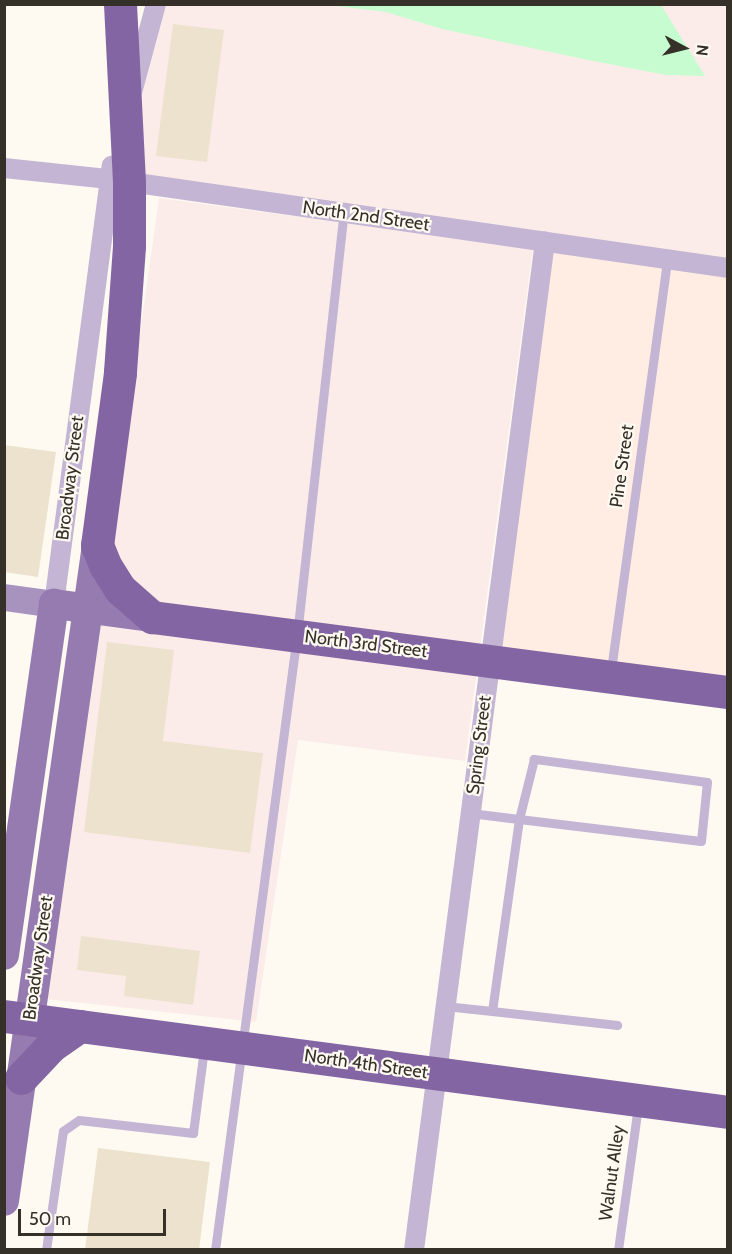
<!DOCTYPE html>
<style>
body{margin:0}
#map{position:relative;width:732px;height:1254px;overflow:hidden;background:#fefaf2;font-family:Cabin,sans-serif}
div>[style]{position:absolute}
.commercial>*{inset:0;background:#ffece3}
.industrial>*{inset:0;background:#fcece9}
.green>*{inset:0;background:#c7fcd0}
.building>*{inset:0;background:#ece2ce}
.lane>*{height:9px;margin:-4.5px;padding:0 4.5px;transform-origin:4.5px;border-radius:4.5px;background:#c3b5d3}
.street>*{height:20px;margin:-10px;padding:0 10px;transform-origin:10px;border-radius:10px;background:#c3b5d3}
.secondary>*{height:27px;margin:-13.5px;padding:0 13.5px;transform-origin:13.5px;border-radius:13.5px;background:#a893bf}
.primary>*{height:30px;margin:-15px;padding:0 15px;transform-origin:15px;border-radius:15px;background:#957bb0}
.highway>*{height:33px;margin:-16.5px;padding:0 16.5px;transform-origin:16.5px;border-radius:16.5px;background:#8465a3}
.highway-bridge>*{height:33px;margin:-16.5px;padding:0 16.5px;transform-origin:16.5px;border-radius:16.5px;background:#8465a3}
span{translate:-50% -50%;white-space:nowrap;text-align:center;line-height:1.15;-webkit-text-stroke:4.5px #fefaf2;paint-order:stroke}
.street-label{font-size:18px;color:#353129}
.frame{position:absolute;inset:0;border:6px solid #353129;pointer-events:none}
.north{position:absolute;left:654px;top:18px;width:60px;height:60px;-webkit-text-stroke:4px #fefaf2;paint-order:stroke;rotate:97deg;font-size:16px;font-weight:700;line-height:24px;text-align:center;color:#353129}
.north::after{content:'';display:block;margin:auto;width:21px;height:27px;background:#353129;clip-path:polygon(50% 0,100% 100%,50% 72%,0 100%)}
.scale{position:absolute;left:18px;top:1209px;width:148px;height:27px;box-sizing:border-box;border:3px solid #353129;border-top:0;padding-left:8px;font-size:18px;line-height:21px;white-space:nowrap;color:#353129;-webkit-text-stroke:4px #fefaf2;paint-order:stroke}
</style>
<div id="map">
<div class="commercial">
<div style="clip-path:polygon(545px 241px,727px 268px,727px 692px,490px 660px)"></div>
</div>
<div class="industrial">
<div style="clip-path:polygon(156px 5px,727px 5px,727px 268px,109px 179px)"></div>
<div style="clip-path:polygon(159px 198px,533px 248px,465px 761px,298px 740px,256px 1022px,46px 999px)"></div>
</div>
<div class="green">
<div style="clip-path:polygon(327px 5px,661px 5px,705px 76px,666px 75px,588px 60px,442px 29px,386px 12px)"></div>
</div>
<div class="building">
<div style="clip-path:polygon(173px 24px,224px 30px,207px 162px,156px 156px)"></div>
<div style="clip-path:polygon(4px 445px,56px 452px,38px 577px,4px 572px)"></div>
<div style="clip-path:polygon(107px 642px,174px 650px,163px 741px,263px 753px,250px 853px,84px 832px)"></div>
<div style="clip-path:polygon(81px 936px,200px 951px,193px 1005px,124px 996px,126px 976px,77px 970px)"></div>
<div style="clip-path:polygon(98px 1148px,210px 1162px,199px 1250px,85px 1250px)"></div>
</div>
<div class="lane">
<div style="left:611px;top:670px;width:414px;rotate:-82.2deg"></div>
<div style="left:470px;top:813px;width:49px;rotate:7deg"></div>
<div style="left:519px;top:819px;width:183px;rotate:6.9deg"></div>
<div style="left:701px;top:841px;width:59px;rotate:-84.2deg"></div>
<div style="left:707px;top:782px;width:175px;rotate:-172.4deg"></div>
<div style="left:534px;top:759px;width:62px;rotate:104deg"></div>
<div style="left:519px;top:819px;width:194px;rotate:98deg"></div>
<div style="left:492px;top:1011px;width:126px;rotate:6.4deg"></div>
<div style="left:445px;top:1006px;width:47px;rotate:6.1deg"></div>
<div style="left:46px;top:1250px;width:120px;rotate:-81.9deg"></div>
<div style="left:63px;top:1131px;width:19px;rotate:-35deg"></div>
<div style="left:79px;top:1120px;width:115px;rotate:6.5deg"></div>
<div style="left:193px;top:1133px;width:86px;rotate:-82.6deg"></div>
<div style="left:215px;top:1250px;width:620px;rotate:-82.41deg"></div>
<div style="left:297px;top:635px;width:426px;rotate:-83.7deg"></div>
<div style="left:618px;top:1250px;width:145px;rotate:-82.1deg"></div>
</div>
<div class="street">
<div style="left:133px;top:89px;width:88px;rotate:-74.9deg"></div>
<div style="left:4px;top:168px;width:106px;rotate:6deg"></div>
<div style="left:109px;top:179px;width:625px;rotate:8.18deg"></div>
<div style="left:54px;top:604px;width:442px;rotate:-82.5deg"></div>
<div style="left:414px;top:1250px;width:1017px;rotate:-82.6deg"></div>
</div>
<div class="secondary">
<div style="left:4px;top:597px;width:50px;rotate:8deg"></div>
</div>
<div class="primary">
<div style="left:4px;top:955px;width:355px;rotate:-81.9deg"></div>
<div style="left:54px;top:604px;width:99px;rotate:7.6deg"></div>
<div style="left:4px;top:1201px;width:663px;rotate:-81.93deg"></div>
</div>
<div class="highway">
<div style="left:120px;top:373px;width:174px;rotate:97.6deg"></div>
<div style="left:97px;top:545px;width:22px;rotate:68deg"></div>
<div style="left:105px;top:565px;width:28px;rotate:58deg"></div>
<div style="left:120px;top:589px;width:43px;rotate:41.2deg"></div>
<div style="left:152px;top:617px;width:581px;rotate:7.42deg"></div>
<div style="left:4px;top:1016px;width:730px;rotate:7.55deg"></div>
<div style="left:21px;top:1078px;width:44px;rotate:-46.8deg"></div>
<div style="left:51px;top:1046px;width:35px;rotate:-35deg"></div>
</div>
<div class="highway-bridge">
<div style="left:120px;top:4px;width:179px;rotate:87.1deg"></div>
<div style="left:129px;top:183px;width:63px;rotate:90deg"></div>
<div style="left:129px;top:246px;width:127px;rotate:94.1deg"></div>
</div>
<div class="street-label">
<span style="left:366px;top:216px;rotate:8deg">North 2nd Street</span>
<span style="left:622px;top:466px;rotate:-82deg">Pine Street</span>
<span style="left:70px;top:478px;rotate:-83deg">Broadway Street</span>
<span style="left:366px;top:644px;rotate:7deg">North 3rd Street</span>
<span style="left:479px;top:745px;rotate:-83deg">Spring Street</span>
<span style="left:38px;top:958px;rotate:-82deg">Broadway Street</span>
<span style="left:366px;top:1064px;rotate:8deg">North 4th Street</span>
<span style="left:612px;top:1173px;rotate:-82deg">Walnut Alley</span>
</div>
<div class="frame"></div>
<div class="north">N</div>
<div class="scale">50 m</div>
</div>
